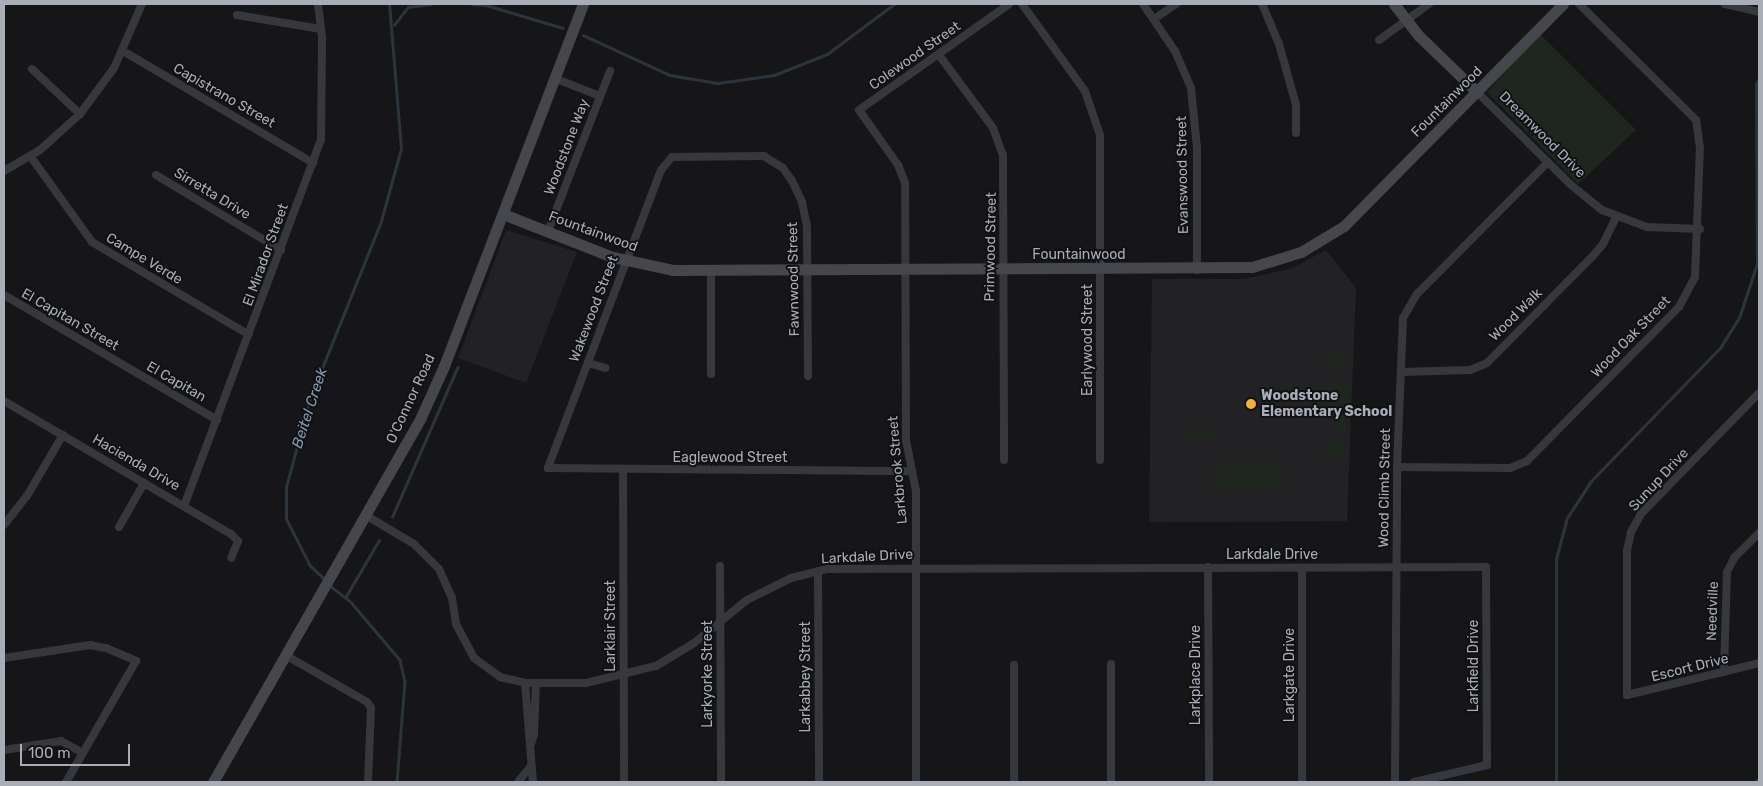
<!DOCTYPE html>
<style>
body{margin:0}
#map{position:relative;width:1763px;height:786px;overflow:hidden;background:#161618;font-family:Rubik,sans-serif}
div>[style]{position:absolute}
.built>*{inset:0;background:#222225}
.green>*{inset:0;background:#1e261f}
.stream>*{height:2.5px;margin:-1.25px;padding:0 1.25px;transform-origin:1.25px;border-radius:1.25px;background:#2c353c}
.street>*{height:8px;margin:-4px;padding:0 4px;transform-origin:4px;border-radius:4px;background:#37383d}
.secondary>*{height:11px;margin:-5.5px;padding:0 5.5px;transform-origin:5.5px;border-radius:5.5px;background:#45474d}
.rail>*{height:4.5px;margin-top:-2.25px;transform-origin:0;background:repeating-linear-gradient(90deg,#111113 0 8px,#4a4c52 0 16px);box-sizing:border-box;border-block:1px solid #4a4c52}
.dots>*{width:14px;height:14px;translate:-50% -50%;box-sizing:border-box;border:2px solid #111113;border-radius:50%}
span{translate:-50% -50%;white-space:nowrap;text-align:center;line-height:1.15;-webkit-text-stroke:4px #111113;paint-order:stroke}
.street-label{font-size:14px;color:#a8adb8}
.poi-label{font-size:14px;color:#a8adb8;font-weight:700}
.left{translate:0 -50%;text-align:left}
.water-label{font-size:15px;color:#7f9bb3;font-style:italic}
.frame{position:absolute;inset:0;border:5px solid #a8adb8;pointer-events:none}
.scale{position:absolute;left:20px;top:744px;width:110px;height:22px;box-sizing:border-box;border:2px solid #a8adb8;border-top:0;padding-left:6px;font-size:15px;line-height:18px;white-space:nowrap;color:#a8adb8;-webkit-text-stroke:4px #111113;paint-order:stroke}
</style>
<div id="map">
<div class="built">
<div style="clip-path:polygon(506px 230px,577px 252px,526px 383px,458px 358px)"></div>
<div style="clip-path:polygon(1326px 250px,1356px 288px,1347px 521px,1149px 522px,1152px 279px,1244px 279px,1290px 269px)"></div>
</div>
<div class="green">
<div style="clip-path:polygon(1540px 34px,1636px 130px,1578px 184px,1487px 92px)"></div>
<div style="clip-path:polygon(1326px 355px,1345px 355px,1346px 369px,1326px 371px)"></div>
<div style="clip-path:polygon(1329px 382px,1350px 384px,1349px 430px,1336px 430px,1335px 409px,1323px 400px)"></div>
<div style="clip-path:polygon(1184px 429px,1216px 429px,1216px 443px,1184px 442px)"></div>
<div style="clip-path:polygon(1327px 440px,1345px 441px,1344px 460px,1326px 459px)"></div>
<div style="clip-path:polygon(1213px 461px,1283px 461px,1284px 492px,1213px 492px)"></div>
</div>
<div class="stream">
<div style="left:472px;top:4px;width:14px;rotate:4deg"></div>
<div style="left:486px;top:5px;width:80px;rotate:16.6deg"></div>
<div style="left:394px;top:25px;width:23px;rotate:-52deg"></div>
<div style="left:408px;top:7px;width:23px;rotate:-7deg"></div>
<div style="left:583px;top:35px;width:96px;rotate:24.7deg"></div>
<div style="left:670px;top:75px;width:49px;rotate:9.5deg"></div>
<div style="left:718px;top:83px;width:57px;rotate:-8.1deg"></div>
<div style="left:774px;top:75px;width:57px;rotate:-21.6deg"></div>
<div style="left:827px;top:54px;width:84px;rotate:-36.7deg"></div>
<div style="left:392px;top:517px;width:163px;rotate:-66.4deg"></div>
<div style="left:325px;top:580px;width:21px;rotate:-137deg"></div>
<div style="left:310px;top:566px;width:53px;rotate:-117.1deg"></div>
<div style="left:286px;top:519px;width:32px;rotate:-90deg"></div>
<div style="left:286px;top:487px;width:92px;rotate:-74.9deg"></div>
<div style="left:310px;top:398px;width:191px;rotate:-68.1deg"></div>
<div style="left:381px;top:221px;width:75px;rotate:-74.5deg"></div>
<div style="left:401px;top:149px;width:145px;rotate:-94.7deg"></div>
<div style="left:328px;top:584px;width:29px;rotate:38deg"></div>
<div style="left:351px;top:602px;width:76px;rotate:49.8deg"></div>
<div style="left:400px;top:660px;width:22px;rotate:77deg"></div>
<div style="left:405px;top:681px;width:101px;rotate:94.5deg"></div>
<div style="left:345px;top:598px;width:67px;rotate:-59.6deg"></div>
<div style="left:1556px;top:782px;width:223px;rotate:-90deg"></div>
<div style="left:1556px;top:559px;width:42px;rotate:-75deg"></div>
<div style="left:1567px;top:518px;width:44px;rotate:-57deg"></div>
<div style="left:1591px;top:481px;width:185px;rotate:-45.9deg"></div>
<div style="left:1720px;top:348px;width:36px;rotate:-58deg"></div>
<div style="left:1739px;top:318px;width:57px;rotate:-71.6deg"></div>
<div style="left:1757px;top:264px;width:180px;rotate:-90.3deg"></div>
<div style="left:1756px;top:84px;width:7px;rotate:-63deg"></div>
</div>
<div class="street">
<div style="left:1022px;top:4px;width:107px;rotate:54.1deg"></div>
<div style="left:1085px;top:91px;width:46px;rotate:71.2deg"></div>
<div style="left:1100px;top:135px;width:325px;rotate:90deg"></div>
<div style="left:1143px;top:4px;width:57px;rotate:55.8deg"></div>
<div style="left:1175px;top:51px;width:40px;rotate:66.6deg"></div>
<div style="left:1191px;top:88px;width:60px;rotate:84.3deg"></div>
<div style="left:1197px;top:148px;width:122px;rotate:90deg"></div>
<div style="left:1262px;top:4px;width:43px;rotate:67deg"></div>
<div style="left:1279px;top:44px;width:63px;rotate:74.4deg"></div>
<div style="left:1296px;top:105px;width:28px;rotate:90deg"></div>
<div style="left:1725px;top:4px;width:35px;rotate:13deg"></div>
<div style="left:237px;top:15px;width:85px;rotate:9.5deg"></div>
<div style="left:1154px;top:19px;width:27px;rotate:-34deg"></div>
<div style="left:1379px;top:40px;width:62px;rotate:-35.8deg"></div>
<div style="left:123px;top:51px;width:221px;rotate:30.5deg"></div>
<div style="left:939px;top:55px;width:91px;rotate:53.5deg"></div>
<div style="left:993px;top:128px;width:29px;rotate:70deg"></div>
<div style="left:1003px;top:155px;width:305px;rotate:89.8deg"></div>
<div style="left:32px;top:69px;width:66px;rotate:43.2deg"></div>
<div style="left:554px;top:78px;width:49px;rotate:21.4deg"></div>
<div style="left:1477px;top:92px;width:132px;rotate:44.7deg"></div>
<div style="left:1571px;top:185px;width:40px;rotate:39deg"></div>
<div style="left:1602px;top:210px;width:48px;rotate:20.7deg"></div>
<div style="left:1647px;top:227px;width:53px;rotate:2.2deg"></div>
<div style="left:31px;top:157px;width:105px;rotate:54.3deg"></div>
<div style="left:92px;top:242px;width:182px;rotate:30.6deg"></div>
<div style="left:4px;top:171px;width:42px;rotate:-30.3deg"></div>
<div style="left:40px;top:150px;width:54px;rotate:-42deg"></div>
<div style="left:80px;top:114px;width:57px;rotate:-53.5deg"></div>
<div style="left:114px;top:68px;width:70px;rotate:-66.4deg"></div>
<div style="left:156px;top:175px;width:146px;rotate:31deg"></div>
<div style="left:548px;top:231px;width:172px;rotate:-68.8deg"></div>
<div style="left:711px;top:271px;width:103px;rotate:90deg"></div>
<div style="left:4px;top:295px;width:247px;rotate:30.4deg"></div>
<div style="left:588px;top:363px;width:18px;rotate:16deg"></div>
<div style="left:1401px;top:372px;width:69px;rotate:-1.7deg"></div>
<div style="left:1470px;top:370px;width:18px;rotate:-22deg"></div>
<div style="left:1487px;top:363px;width:148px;rotate:-45.3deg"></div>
<div style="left:1591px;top:258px;width:18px;rotate:-49deg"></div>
<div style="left:1603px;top:244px;width:30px;rotate:-64deg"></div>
<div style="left:808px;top:376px;width:150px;rotate:-90.4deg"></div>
<div style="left:807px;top:226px;width:25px;rotate:-102deg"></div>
<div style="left:802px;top:202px;width:23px;rotate:-115deg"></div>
<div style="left:792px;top:181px;width:16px;rotate:-125deg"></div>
<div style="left:783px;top:168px;width:22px;rotate:-148deg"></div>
<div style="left:764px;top:156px;width:92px;rotate:179.4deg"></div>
<div style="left:672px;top:157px;width:17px;rotate:130deg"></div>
<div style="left:661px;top:170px;width:319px;rotate:110.8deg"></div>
<div style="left:548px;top:468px;width:364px;rotate:0.5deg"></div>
<div style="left:1759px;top:393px;width:169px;rotate:134.3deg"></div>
<div style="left:1641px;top:514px;width:21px;rotate:119deg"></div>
<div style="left:1631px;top:532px;width:19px;rotate:102deg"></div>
<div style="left:1627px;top:551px;width:144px;rotate:90deg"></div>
<div style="left:1627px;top:695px;width:136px;rotate:-13.6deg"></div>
<div style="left:4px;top:401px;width:263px;rotate:30.4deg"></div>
<div style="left:231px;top:534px;width:10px;rotate:45deg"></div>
<div style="left:238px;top:541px;width:18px;rotate:112deg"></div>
<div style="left:1397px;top:467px;width:113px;rotate:0.5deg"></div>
<div style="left:1510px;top:468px;width:18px;rotate:-22deg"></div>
<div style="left:1527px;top:461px;width:216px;rotate:-45.4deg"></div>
<div style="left:1679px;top:307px;width:34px;rotate:-62deg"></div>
<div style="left:1695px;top:277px;width:129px;rotate:-87.8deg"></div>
<div style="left:1700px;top:148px;width:28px;rotate:-98deg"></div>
<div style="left:1696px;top:120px;width:165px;rotate:-135.2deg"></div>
<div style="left:623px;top:470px;width:312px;rotate:89.8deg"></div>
<div style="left:184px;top:506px;width:391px;rotate:-69.5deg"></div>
<div style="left:321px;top:140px;width:103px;rotate:-89.4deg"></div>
<div style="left:322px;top:37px;width:33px;rotate:-97deg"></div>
<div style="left:367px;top:516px;width:55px;rotate:30.8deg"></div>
<div style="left:414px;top:544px;width:35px;rotate:45deg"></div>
<div style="left:439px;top:569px;width:32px;rotate:66deg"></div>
<div style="left:452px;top:598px;width:26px;rotate:81deg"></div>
<div style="left:456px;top:624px;width:38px;rotate:62deg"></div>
<div style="left:474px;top:658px;width:32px;rotate:36deg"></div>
<div style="left:500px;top:677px;width:26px;rotate:13deg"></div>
<div style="left:525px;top:683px;width:61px"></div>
<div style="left:586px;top:683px;width:72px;rotate:-13.7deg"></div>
<div style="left:656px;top:666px;width:44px;rotate:-31.2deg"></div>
<div style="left:694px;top:643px;width:68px;rotate:-39.1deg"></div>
<div style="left:747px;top:600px;width:49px;rotate:-26.6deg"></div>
<div style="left:791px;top:578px;width:38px;rotate:-14deg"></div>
<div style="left:828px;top:569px;width:658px;rotate:-0.17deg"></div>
<div style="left:1486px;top:567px;width:198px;rotate:89.7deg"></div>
<div style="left:1487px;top:765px;width:75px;rotate:166.9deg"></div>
<div style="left:4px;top:525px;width:37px;rotate:-52deg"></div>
<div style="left:27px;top:496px;width:71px;rotate:-59.5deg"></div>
<div style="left:119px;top:527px;width:51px;rotate:-60.4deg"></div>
<div style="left:720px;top:566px;width:216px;rotate:89.7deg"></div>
<div style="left:1208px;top:567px;width:215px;rotate:89.7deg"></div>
<div style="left:1302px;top:568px;width:214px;rotate:90deg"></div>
<div style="left:818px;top:571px;width:211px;rotate:89.7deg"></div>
<div style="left:287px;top:656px;width:92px;rotate:29.9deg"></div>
<div style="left:367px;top:702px;width:7px;rotate:56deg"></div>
<div style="left:371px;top:708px;width:74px;rotate:92.3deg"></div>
<div style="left:4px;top:658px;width:87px;rotate:-8.6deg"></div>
<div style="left:90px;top:645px;width:16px;rotate:11deg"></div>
<div style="left:106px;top:648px;width:33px;rotate:23deg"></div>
<div style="left:136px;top:661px;width:140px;rotate:120deg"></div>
<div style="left:1111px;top:664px;width:118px;rotate:90deg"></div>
<div style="left:1724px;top:672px;width:100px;rotate:-88.3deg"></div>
<div style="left:1727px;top:572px;width:16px;rotate:-63deg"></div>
<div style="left:1734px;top:558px;width:35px;rotate:-45deg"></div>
<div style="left:525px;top:683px;width:99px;rotate:85.4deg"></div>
<div style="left:531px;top:744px;width:10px;rotate:-73deg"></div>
<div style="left:534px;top:734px;width:51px;rotate:-87.8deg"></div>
<div style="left:4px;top:750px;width:58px;rotate:-9deg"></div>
<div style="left:61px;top:741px;width:25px;rotate:29deg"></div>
<div style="left:518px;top:782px;width:21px;rotate:-51deg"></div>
<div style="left:916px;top:782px;width:291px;rotate:-90deg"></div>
<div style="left:916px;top:491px;width:52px;rotate:-101.1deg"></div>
<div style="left:906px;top:440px;width:257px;rotate:-90.2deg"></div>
<div style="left:905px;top:183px;width:19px;rotate:-111deg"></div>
<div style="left:898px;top:165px;width:67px;rotate:-125.3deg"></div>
<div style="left:859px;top:110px;width:184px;rotate:-35.2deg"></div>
<div style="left:1014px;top:782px;width:117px;rotate:-90deg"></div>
<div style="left:1395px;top:782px;width:315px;rotate:-89.6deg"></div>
<div style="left:1397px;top:467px;width:149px;rotate:-87.7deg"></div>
<div style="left:1403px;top:318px;width:28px;rotate:-60deg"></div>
<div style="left:1417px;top:294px;width:186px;rotate:-45.2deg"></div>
</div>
<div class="secondary">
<div style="left:1394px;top:4px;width:41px;rotate:52deg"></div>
<div style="left:1419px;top:36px;width:81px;rotate:44deg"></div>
<div style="left:503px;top:214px;width:118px;rotate:21.4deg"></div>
<div style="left:613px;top:257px;width:61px;rotate:12.2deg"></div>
<div style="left:673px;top:270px;width:579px;rotate:-0.3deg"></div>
<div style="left:1252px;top:267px;width:51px;rotate:-17deg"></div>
<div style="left:1301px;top:252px;width:50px;rotate:-31.2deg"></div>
<div style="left:1344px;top:226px;width:312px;rotate:-45.4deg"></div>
<div style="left:213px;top:782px;width:420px;rotate:-60.3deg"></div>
<div style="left:421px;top:417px;width:56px;rotate:-65.7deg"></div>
<div style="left:444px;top:366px;width:388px;rotate:-69deg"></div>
</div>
<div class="rail">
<div style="left:1756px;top:782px;width:3px;rotate:-18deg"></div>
</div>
<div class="dots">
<div style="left:1251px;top:404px;background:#f2b134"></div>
</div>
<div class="street-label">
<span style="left:915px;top:56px;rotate:-35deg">Colewood Street</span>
<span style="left:224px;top:96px;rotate:30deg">Capistrano Street</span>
<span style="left:1447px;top:102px;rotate:-45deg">Fountainwood</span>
<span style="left:1542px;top:135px;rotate:45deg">Dreamwood Drive</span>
<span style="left:567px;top:147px;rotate:-69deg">Woodstone Way</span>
<span style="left:1183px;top:175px;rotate:-91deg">Evanswood Street</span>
<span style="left:212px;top:194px;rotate:31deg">Sirretta Drive</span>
<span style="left:593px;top:232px;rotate:20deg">Fountainwood</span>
<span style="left:991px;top:247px;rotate:-89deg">Primwood Street</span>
<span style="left:266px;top:255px;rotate:-70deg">El Mirador Street</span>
<span style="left:1079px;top:255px">Fountainwood</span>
<span style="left:144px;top:259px;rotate:31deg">Campe Verde</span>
<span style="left:794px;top:279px;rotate:-91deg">Fawnwood Street</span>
<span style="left:594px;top:309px;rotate:-69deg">Wakewood Street</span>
<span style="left:1516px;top:315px;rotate:-45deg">Wood Walk</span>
<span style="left:70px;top:320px;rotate:30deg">El Capitan Street</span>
<span style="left:1631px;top:337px;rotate:-46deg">Wood Oak Street</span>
<span style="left:1088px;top:340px;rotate:-90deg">Earlywood Street</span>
<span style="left:176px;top:382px;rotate:30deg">El Capitan</span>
<span style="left:411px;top:399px;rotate:-65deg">O'Connor Road</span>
<span style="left:730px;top:458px">Eaglewood Street</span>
<span style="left:136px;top:463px;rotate:30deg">Hacienda Drive</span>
<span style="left:898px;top:470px;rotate:-95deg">Larkbrook Street</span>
<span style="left:1659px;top:480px;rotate:-47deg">Sunup Drive</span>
<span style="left:1385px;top:488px;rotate:-89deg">Wood Climb Street</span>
<span style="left:1272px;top:555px">Larkdale Drive</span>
<span style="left:867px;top:557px;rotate:-3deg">Larkdale Drive</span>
<span style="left:1713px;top:611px;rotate:-88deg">Needville</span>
<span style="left:611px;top:626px;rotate:-90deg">Larklair Street</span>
<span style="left:1474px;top:666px;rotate:-90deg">Larkfield Drive</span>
<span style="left:1690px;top:668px;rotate:-14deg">Escort Drive</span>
<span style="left:708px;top:674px;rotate:-90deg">Larkyorke Street</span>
<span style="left:1196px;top:675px;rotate:-90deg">Larkplace Drive</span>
<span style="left:1290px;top:675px;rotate:-90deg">Larkgate Drive</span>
<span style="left:806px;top:677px;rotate:-90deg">Larkabbey Street</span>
</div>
<div class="poi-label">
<span class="left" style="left:1261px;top:404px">Woodstone<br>Elementary School</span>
</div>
<div class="water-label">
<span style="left:310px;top:408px;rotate:-72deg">Beitel Creek</span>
</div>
<div class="frame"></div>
<div class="scale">100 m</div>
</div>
